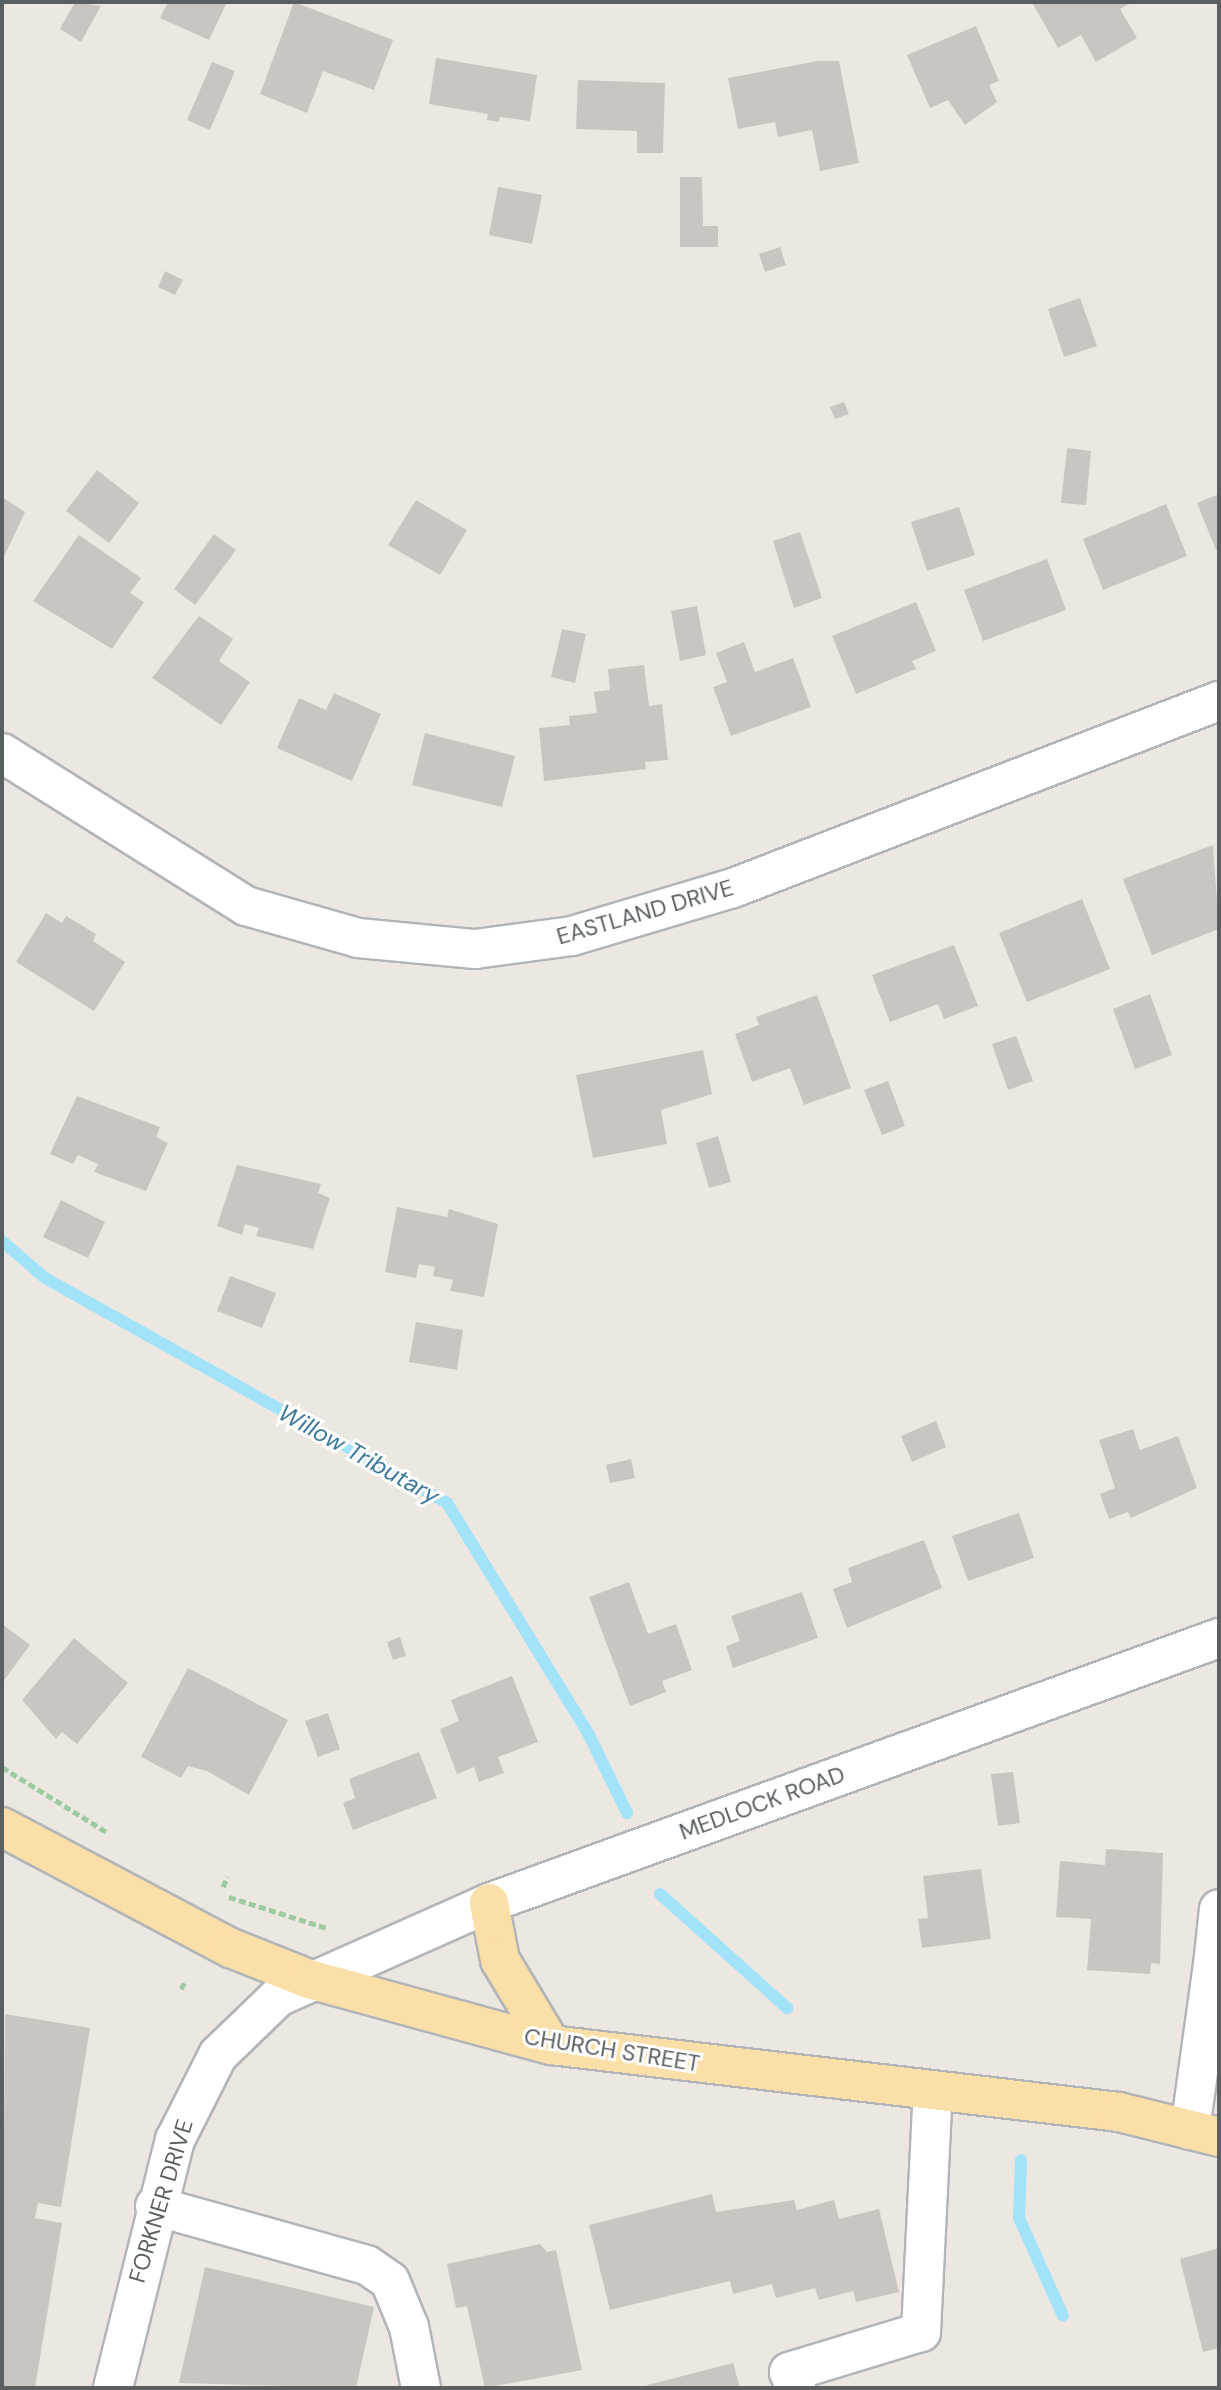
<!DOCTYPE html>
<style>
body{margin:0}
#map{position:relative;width:1221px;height:2390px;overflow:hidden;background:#ece8e1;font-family:"DM Sans",sans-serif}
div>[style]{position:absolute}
.stream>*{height:12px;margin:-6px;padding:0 6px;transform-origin:6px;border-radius:6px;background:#a3e3fa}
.building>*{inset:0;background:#cac5c1}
.path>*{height:4.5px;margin-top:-2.25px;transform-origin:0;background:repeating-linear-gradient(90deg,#9dcba1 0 7px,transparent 0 10.5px)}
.roads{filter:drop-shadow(2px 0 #b2b5b8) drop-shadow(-2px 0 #b2b5b8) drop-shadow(0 2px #b2b5b8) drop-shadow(0 -2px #b2b5b8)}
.minor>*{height:38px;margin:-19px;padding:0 19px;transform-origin:19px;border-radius:19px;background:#fff}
.major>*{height:38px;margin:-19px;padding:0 19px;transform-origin:19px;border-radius:19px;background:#fbdfa8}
span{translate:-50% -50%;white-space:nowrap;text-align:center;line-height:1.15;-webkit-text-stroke:6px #fff;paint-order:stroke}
.street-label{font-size:23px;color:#5a5f62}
.water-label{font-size:24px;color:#3d7a9a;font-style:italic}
.frame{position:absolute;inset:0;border:4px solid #5a5f62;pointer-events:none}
</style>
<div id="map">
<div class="stream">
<div style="left:2px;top:1241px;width:57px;rotate:40.7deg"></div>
<div style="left:45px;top:1278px;width:461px;rotate:29.2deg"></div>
<div style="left:447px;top:1503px;width:270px;rotate:58.5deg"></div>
<div style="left:588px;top:1733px;width:89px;rotate:64deg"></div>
<div style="left:660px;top:1894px;width:171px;rotate:41.9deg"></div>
<div style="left:1021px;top:2160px;width:58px;rotate:92deg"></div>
<div style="left:1019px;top:2218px;width:107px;rotate:65.8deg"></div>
</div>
<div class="building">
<div style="clip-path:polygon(75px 2px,101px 6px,81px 42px,60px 29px)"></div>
<div style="clip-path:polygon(168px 2px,227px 2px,209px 40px,160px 18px)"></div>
<div style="clip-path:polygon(294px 2px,393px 40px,374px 90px,323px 71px,307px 113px,260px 94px)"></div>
<div style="clip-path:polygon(1132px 2px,1120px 9px,1137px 38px,1096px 62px,1081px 35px,1058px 48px,1033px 4px)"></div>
<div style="clip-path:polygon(976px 26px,999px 81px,989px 85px,997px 102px,965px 125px,948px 100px,930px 108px,907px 55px)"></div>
<div style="clip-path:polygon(436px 58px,537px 75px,530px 121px,500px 117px,499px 122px,487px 120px,488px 114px,429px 104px)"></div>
<div style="clip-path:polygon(818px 61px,839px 61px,859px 163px,820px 171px,812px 130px,778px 137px,775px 122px,738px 129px,728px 78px)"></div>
<div style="clip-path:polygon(212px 62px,235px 71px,210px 130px,187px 120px)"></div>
<div style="clip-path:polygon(578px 80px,665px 83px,663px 153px,637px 153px,637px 131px,576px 129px)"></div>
<div style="clip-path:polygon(680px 177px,702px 177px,703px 226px,718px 226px,718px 247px,680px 247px)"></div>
<div style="clip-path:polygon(498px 187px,542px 195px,532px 244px,489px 235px)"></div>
<div style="clip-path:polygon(780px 247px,786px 265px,765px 272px,759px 254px)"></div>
<div style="clip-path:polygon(165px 271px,183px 280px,175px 295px,158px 287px)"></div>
<div style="clip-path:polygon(1080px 298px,1097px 346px,1064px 357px,1048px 309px)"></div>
<div style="clip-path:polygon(844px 402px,849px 414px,835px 419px,830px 407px)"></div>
<div style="clip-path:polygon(1067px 448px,1091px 451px,1086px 505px,1061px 503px)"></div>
<div style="clip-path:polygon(97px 470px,139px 503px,109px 543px,66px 511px)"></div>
<div style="clip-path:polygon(1219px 494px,1219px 549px,1216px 550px,1197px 503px)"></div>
<div style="clip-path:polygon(2px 497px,25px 512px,2px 561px)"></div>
<div style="clip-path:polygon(416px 500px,467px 530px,440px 575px,388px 545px)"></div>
<div style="clip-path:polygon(1166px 504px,1187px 556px,1103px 590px,1083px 539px)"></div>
<div style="clip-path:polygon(959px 507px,975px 555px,927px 571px,911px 522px)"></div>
<div style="clip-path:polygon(800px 532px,822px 598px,794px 608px,773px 541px)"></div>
<div style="clip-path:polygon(214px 534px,236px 550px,195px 605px,174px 589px)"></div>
<div style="clip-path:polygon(79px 535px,141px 578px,130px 593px,144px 602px,112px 649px,33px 601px)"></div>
<div style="clip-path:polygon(1047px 559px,1066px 610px,983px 641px,964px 590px)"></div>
<div style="clip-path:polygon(916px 602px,936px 651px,912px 661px,916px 669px,856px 694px,832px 636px)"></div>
<div style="clip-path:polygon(697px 606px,706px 655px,680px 661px,671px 611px)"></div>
<div style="clip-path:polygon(199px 616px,233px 639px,219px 661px,250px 682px,221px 725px,152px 678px)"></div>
<div style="clip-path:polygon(562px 629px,586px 634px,575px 683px,551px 677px)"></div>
<div style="clip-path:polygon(744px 642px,755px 672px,793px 658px,811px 707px,731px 736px,713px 687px,727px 682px,716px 653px)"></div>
<div style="clip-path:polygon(644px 665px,649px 706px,662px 704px,668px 760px,645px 762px,646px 769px,544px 781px,539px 728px,570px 725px,569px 716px,597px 713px,594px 692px,610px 690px,608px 669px)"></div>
<div style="clip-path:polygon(334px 693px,381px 714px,352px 781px,277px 748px,299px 698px,326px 710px)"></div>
<div style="clip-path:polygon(425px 733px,515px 756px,502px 807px,412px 785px)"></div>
<div style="clip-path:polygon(1213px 845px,1219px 929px,1152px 955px,1123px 879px)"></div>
<div style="clip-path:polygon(1082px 899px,1110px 969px,1027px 1002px,999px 933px)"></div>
<div style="clip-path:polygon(46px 913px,62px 923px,66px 916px,96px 934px,93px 941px,125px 962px,94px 1011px,16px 962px)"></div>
<div style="clip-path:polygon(954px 945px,978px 1006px,944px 1019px,938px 1004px,890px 1022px,872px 975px)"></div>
<div style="clip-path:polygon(1150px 994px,1172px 1055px,1135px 1069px,1113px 1009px)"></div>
<div style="clip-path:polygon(817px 995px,851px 1088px,804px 1105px,790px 1068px,752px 1082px,735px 1034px,759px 1025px,756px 1017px)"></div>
<div style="clip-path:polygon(1016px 1036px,1033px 1081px,1008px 1090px,992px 1044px)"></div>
<div style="clip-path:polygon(703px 1050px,712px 1094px,661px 1110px,667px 1144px,593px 1158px,576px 1075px)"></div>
<div style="clip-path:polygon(888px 1081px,905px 1126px,882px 1135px,864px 1090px)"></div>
<div style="clip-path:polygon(77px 1096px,160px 1127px,156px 1137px,168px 1143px,146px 1191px,94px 1172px,98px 1164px,78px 1155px,73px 1164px,50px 1154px)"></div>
<div style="clip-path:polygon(718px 1136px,731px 1182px,709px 1188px,696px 1143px)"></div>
<div style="clip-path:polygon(237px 1165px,321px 1184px,318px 1193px,330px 1198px,313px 1249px,256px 1236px,259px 1228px,245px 1224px,242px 1235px,217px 1226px)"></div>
<div style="clip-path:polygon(61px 1200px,105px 1222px,88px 1258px,43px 1237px)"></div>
<div style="clip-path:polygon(397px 1207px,447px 1217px,449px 1209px,498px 1224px,484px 1297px,450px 1291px,453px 1280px,433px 1276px,435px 1267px,419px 1264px,416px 1278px,385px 1272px)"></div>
<div style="clip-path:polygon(230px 1276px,276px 1293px,262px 1328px,217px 1311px)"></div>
<div style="clip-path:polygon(416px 1322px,463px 1330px,457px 1370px,409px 1362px)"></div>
<div style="clip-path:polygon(936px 1421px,946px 1447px,912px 1462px,901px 1436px)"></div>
<div style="clip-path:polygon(1133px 1429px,1140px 1450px,1178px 1436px,1197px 1488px,1131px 1518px,1128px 1512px,1109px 1519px,1100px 1494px,1115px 1488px,1099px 1440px)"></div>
<div style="clip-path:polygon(631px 1459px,635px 1478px,610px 1483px,606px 1465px)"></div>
<div style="clip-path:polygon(1019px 1513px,1034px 1558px,968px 1581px,952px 1536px)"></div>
<div style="clip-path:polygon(924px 1540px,942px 1588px,847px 1628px,833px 1589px,852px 1582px,848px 1568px)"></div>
<div style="clip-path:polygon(629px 1582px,648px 1634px,676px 1624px,692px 1670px,662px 1681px,666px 1692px,630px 1706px,589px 1597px)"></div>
<div style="clip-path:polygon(802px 1592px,818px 1638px,733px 1668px,726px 1646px,740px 1641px,731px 1616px)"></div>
<div style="clip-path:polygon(2px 1624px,30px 1645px,2px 1683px)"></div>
<div style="clip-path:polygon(400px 1637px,406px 1656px,393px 1660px,387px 1642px)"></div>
<div style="clip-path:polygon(74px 1638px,128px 1683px,77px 1744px,62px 1732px,56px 1739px,22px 1700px)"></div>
<div style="clip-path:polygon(188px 1668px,288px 1720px,249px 1795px,207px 1771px,188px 1766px,181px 1778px,141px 1757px)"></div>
<div style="clip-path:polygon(512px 1676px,538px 1742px,498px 1757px,504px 1773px,479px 1782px,474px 1767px,457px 1774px,440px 1729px,459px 1721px,451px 1700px)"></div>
<div style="clip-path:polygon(328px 1713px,340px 1749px,318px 1757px,305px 1721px)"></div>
<div style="clip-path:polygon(419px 1752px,437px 1798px,353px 1830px,343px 1803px,355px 1798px,349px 1779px)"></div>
<div style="clip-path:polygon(1013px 1772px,1020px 1823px,998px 1826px,991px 1774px)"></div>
<div style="clip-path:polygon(1106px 1849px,1163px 1853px,1160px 1964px,1151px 1963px,1150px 1974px,1087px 1970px,1091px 1919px,1056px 1917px,1060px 1861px,1105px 1865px)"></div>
<div style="clip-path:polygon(981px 1869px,991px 1939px,922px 1948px,918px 1919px,928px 1918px,923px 1876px)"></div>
<div style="clip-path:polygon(5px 2014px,90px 2028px,61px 2207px,38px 2203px,35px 2218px,62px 2223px,35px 2388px,2px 2388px)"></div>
<div style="clip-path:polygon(712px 2194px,716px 2212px,794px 2200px,797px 2210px,834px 2200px,839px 2219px,879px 2209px,899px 2292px,856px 2302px,853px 2291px,819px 2300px,815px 2288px,776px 2298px,772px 2284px,733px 2294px,730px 2281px,610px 2310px,589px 2225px)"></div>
<div style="clip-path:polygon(540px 2244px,547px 2252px,556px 2250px,582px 2370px,485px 2388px,467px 2306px,456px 2308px,447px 2264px)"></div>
<div style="clip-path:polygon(1219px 2248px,1219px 2348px,1203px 2352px,1180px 2259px)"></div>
<div style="clip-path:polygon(205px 2267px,374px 2307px,356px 2388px,179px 2383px)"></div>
<div style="clip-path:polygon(733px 2363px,740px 2388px,640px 2388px,640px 2387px)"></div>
</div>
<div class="path">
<div style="left:2px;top:1767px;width:123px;rotate:31.8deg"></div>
<div style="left:223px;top:1887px;width:11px;rotate:-68deg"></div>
<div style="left:229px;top:1897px;width:103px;rotate:17.6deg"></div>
<div style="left:181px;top:1989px;width:7px;rotate:-63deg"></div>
</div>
<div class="roads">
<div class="minor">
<div style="left:2px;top:753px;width:288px;rotate:32.1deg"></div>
<div style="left:246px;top:906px;width:116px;rotate:15.9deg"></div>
<div style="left:358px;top:938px;width:118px;rotate:5.4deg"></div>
<div style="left:475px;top:949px;width:98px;rotate:-7.6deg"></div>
<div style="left:572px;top:936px;width:168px;rotate:-16.6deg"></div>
<div style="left:733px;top:888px;width:521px;rotate:-21.05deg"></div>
<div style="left:1213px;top:1965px;width:56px;rotate:-83.9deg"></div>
<div style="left:1190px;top:2130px;width:167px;rotate:-82.1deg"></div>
<div style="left:1213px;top:1965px;width:6px;rotate:9deg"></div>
<div style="left:155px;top:2206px;width:220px;rotate:15.6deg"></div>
<div style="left:367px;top:2265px;width:28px;rotate:35deg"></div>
<div style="left:390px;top:2281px;width:50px;rotate:67.6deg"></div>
<div style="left:409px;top:2327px;width:62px;rotate:78.9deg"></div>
<div style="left:113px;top:2388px;width:256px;rotate:-76deg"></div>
<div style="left:175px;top:2140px;width:95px;rotate:-63.2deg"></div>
<div style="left:218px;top:2055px;width:83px;rotate:-44deg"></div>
<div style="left:278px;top:1997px;width:231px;rotate:-24deg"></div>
<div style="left:489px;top:1903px;width:777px;rotate:-19.95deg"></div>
<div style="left:796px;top:2388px;width:17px;rotate:-114deg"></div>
<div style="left:789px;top:2372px;width:138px;rotate:-16.9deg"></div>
<div style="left:921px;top:2332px;width:242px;rotate:-87.2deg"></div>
</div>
<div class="major">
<div style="left:2px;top:1827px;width:259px;rotate:27.9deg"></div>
<div style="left:231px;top:1948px;width:84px;rotate:21.7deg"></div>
<div style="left:309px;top:1979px;width:251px;rotate:15.3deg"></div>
<div style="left:551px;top:2045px;width:572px;rotate:6.73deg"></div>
<div style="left:1119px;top:2112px;width:103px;rotate:14deg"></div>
<div style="left:489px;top:1903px;width:58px;rotate:79.1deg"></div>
<div style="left:500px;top:1960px;width:99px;rotate:59deg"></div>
</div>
</div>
<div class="street-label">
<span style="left:645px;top:912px;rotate:-16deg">EASTLAND DRIVE</span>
<span style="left:762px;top:1803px;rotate:-20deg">MEDLOCK ROAD</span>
<span style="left:612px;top:2050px;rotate:9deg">CHURCH STREET</span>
<span style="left:161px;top:2201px;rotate:-73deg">FORKNER DRIVE</span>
</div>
<div class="water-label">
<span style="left:359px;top:1454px;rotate:29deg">Willow Tributary</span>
</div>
<div class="frame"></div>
</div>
